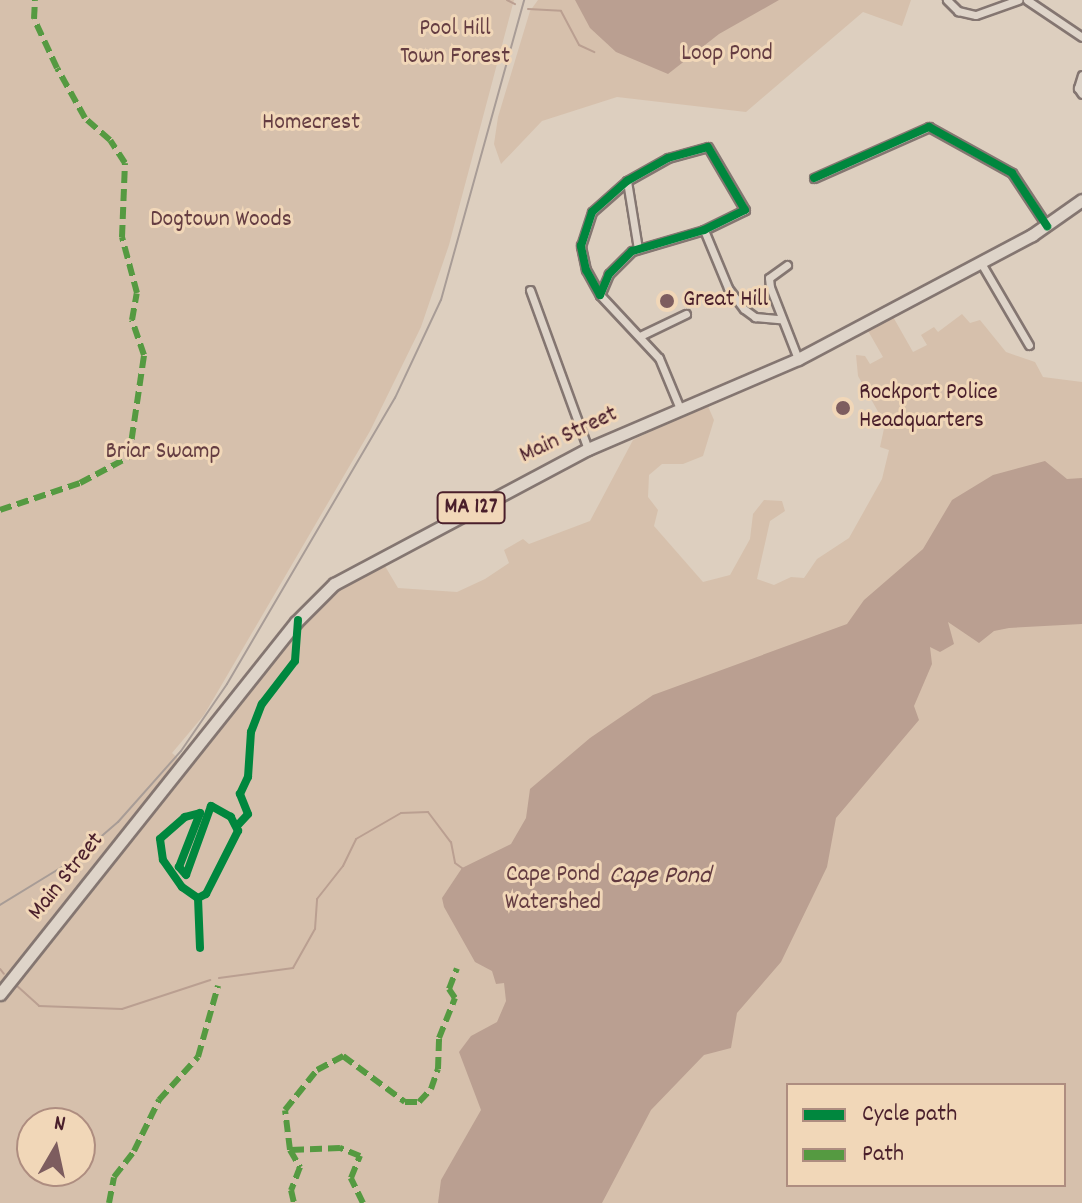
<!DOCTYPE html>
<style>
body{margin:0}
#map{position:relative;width:1082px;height:1203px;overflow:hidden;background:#ddcfbf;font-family:Dekko,sans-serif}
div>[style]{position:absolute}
.green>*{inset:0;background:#d6c0ac}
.water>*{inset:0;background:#ba9f91}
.stream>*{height:2px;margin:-1px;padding:0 1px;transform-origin:1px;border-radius:1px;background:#ba9f91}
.roads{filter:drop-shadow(2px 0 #847671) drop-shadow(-2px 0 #847671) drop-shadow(0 2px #847671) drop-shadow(0 -2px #847671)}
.minor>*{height:7px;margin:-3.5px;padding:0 3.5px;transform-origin:3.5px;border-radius:3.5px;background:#ded4c9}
.primary>*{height:11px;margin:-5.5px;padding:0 5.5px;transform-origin:5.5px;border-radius:5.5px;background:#ded4c9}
.rail>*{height:2px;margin:-1px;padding:0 1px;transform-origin:1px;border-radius:1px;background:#a89c96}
.quiet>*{height:6px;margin-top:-3px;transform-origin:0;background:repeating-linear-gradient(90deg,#559a41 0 12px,transparent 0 18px)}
.cycleway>*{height:8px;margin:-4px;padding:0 4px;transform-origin:4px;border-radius:4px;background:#00873e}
.dots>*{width:22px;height:22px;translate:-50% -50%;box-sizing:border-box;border:4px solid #f1d7b8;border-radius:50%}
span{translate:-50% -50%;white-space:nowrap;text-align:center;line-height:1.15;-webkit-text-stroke:6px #f1d7b8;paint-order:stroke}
.shield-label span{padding:2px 6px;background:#f1d7b8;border:2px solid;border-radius:6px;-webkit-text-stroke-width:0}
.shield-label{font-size:22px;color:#4a1f2b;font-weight:700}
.park-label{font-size:24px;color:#653d42}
.poi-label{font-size:24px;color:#4a1f2b}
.left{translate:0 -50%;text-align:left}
.street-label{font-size:24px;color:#4a1f2b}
.water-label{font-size:26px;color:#623a40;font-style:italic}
.legend{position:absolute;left:786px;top:1083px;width:280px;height:104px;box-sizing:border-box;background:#f1d7b8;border:2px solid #ae8d80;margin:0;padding:10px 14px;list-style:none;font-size:24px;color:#4a1f2b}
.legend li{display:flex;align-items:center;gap:16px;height:40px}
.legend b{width:40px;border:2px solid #ae8d80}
.north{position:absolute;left:16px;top:1107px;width:80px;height:80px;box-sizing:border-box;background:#f1d7b8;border:2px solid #ae8d80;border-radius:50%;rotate:9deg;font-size:22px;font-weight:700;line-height:32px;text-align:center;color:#4a1f2b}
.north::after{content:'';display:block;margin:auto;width:28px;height:36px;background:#7d5d5f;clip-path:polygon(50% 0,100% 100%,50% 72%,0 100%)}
</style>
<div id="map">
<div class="green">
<div style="clip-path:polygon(evenodd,0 0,514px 0,449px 245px,421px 327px,370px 431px,204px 715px,172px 753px,188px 767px,312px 611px,346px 582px,382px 561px,398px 588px,457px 592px,485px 579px,509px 563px,504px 550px,523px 539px,529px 544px,590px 521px,633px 440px,707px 404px,714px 420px,703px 456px,683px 464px,662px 464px,649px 475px,648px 497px,658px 510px,654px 526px,703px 582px,730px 575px,750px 539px,753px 514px,764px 500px,782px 501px,785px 511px,770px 521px,757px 579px,774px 585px,791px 577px,804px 578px,817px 559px,849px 538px,882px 479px,889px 450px,880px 447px,885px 424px,858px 376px,856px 355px,865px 356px,870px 364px,883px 357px,867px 329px,892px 315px,913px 352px,927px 345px,921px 335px,934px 327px,938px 332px,962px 314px,970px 323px,980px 320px,1006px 352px,1035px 362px,1043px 377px,1082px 382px,1082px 1203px,0 1203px,0 0,788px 1085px,1064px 1085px,1064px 1185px,788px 1185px,788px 1085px,0 0,32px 1123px,80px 1123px,80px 1171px,32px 1171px,32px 1123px)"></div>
<div style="clip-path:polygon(538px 0,911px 0,902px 26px,863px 12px,746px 112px,617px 97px,542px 121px,501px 164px,494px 144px,498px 117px,530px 11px)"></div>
</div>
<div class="water">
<div style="clip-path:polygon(575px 0,779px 0,719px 34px,668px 74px,616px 52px,590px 28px)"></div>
<div style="clip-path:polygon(1045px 461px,1067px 479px,1082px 478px,1082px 624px,1009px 628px,994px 631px,979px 643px,948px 622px,954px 644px,940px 652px,930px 647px,932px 664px,914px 706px,919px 720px,836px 818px,827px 867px,781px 962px,737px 1013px,731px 1048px,704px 1055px,651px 1110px,602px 1203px,438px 1203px,441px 1180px,481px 1110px,459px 1052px,471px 1036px,497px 1022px,506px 1001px,504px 983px,496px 984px,492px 971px,475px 962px,444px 907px,442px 898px,462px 868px,511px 844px,526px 818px,530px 789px,590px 738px,653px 695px,847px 624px,864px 600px,923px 549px,952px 500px,993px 475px)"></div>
</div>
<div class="stream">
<div style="left:507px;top:0;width:9px;rotate:27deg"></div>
<div style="left:528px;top:9px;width:33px;rotate:3deg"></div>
<div style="left:561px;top:11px;width:38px;rotate:62deg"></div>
<div style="left:579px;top:45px;width:17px;rotate:25deg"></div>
<div style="left:0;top:969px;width:6px;rotate:51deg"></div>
<div style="left:219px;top:978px;width:75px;rotate:-7.7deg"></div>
<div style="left:293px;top:968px;width:45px;rotate:-60.6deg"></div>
<div style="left:315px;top:929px;width:30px;rotate:-86deg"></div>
<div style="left:317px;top:899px;width:42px;rotate:-51.8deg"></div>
<div style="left:343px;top:866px;width:30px;rotate:-64deg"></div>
<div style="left:356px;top:839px;width:52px;rotate:-30deg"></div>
<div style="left:401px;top:813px;width:27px;rotate:-2deg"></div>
<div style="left:428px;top:812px;width:38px;rotate:53deg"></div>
<div style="left:451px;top:842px;width:21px;rotate:79deg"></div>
<div style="left:455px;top:863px;width:9px;rotate:36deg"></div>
<div style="left:16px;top:985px;width:31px;rotate:42deg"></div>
<div style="left:39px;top:1006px;width:83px;rotate:2.1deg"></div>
<div style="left:122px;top:1009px;width:93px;rotate:-18.2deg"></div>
</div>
<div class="roads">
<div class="minor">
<div style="left:947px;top:0;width:16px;rotate:45deg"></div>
<div style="left:958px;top:11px;width:18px;rotate:13deg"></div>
<div style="left:976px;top:15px;width:45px;rotate:-19.7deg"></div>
<div style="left:1027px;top:0;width:66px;rotate:33.9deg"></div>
<div style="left:1082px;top:75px;width:14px;rotate:107deg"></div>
<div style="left:1078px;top:88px;width:7px;rotate:56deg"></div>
<div style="left:708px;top:147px;width:73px;rotate:59.6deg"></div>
<div style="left:745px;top:210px;width:46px;rotate:154deg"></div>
<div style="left:704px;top:230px;width:75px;rotate:163.7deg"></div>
<div style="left:632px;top:251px;width:33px;rotate:135deg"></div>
<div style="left:609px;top:274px;width:23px;rotate:113deg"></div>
<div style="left:600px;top:295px;width:29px;rotate:-119deg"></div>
<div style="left:586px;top:270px;width:25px;rotate:-102deg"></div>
<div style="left:581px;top:246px;width:36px;rotate:-72deg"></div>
<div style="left:592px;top:212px;width:47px;rotate:-41.5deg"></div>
<div style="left:627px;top:181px;width:47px;rotate:-29.3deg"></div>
<div style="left:668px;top:158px;width:41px;rotate:-15.4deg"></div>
<div style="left:814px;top:178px;width:126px;rotate:-23.9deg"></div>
<div style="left:929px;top:127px;width:95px;rotate:29deg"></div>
<div style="left:1012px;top:173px;width:64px;rotate:56.6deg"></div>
<div style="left:627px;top:181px;width:69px;rotate:80.8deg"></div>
<div style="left:704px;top:230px;width:63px;rotate:67.5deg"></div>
<div style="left:728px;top:288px;width:26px;rotate:53deg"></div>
<div style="left:744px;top:309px;width:14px;rotate:36deg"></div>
<div style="left:755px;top:317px;width:25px;rotate:5deg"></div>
<div style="left:981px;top:263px;width:95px;rotate:59.7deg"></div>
<div style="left:787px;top:265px;width:22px;rotate:144deg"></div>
<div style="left:769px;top:278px;width:9px;rotate:84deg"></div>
<div style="left:770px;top:287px;width:77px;rotate:68.7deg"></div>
<div style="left:530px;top:290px;width:169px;rotate:70deg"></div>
<div style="left:600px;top:295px;width:86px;rotate:46.9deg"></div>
<div style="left:659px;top:358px;width:57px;rotate:67.5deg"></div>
<div style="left:640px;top:336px;width:51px;rotate:-25.6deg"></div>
</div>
<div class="primary">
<div style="left:0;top:994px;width:475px;rotate:-51.5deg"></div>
<div style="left:296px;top:622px;width:54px;rotate:-45deg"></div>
<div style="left:334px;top:584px;width:288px;rotate:-28deg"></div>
<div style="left:588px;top:449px;width:228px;rotate:-23.2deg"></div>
<div style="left:798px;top:359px;width:265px;rotate:-27.9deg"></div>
<div style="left:1032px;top:235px;width:61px;rotate:-35deg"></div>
</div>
</div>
<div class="rail">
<div style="left:0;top:905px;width:88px;rotate:-31.5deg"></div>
<div style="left:75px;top:859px;width:57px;rotate:-40.7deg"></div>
<div style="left:118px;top:822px;width:95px;rotate:-48.4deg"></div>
<div style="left:181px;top:751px;width:81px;rotate:-55.5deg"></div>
<div style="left:227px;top:684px;width:332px;rotate:-59.6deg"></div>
<div style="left:395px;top:398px;width:108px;rotate:-64.9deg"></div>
<div style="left:441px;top:300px;width:311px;rotate:-74.5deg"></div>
</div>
<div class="quiet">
<div style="left:0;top:510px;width:84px;rotate:-18.6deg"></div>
<div style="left:80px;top:483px;width:55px;rotate:-28deg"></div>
<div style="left:129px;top:457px;width:103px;rotate:-81.6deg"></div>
<div style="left:144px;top:355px;width:37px;rotate:-109deg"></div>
<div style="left:132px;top:320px;width:27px;rotate:-80deg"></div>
<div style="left:137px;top:293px;width:58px;rotate:-105deg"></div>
<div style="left:122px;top:237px;width:74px;rotate:-87.7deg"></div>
<div style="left:125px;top:163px;width:27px;rotate:-123deg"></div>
<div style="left:110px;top:140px;width:33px;rotate:-139deg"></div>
<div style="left:85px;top:118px;width:57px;rotate:-119.2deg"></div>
<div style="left:57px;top:68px;width:54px;rotate:-115.1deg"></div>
<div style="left:34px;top:19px;width:19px;rotate:-87deg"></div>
<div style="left:290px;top:1150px;width:20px;rotate:60deg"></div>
<div style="left:300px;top:1167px;width:25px;rotate:111deg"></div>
<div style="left:291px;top:1190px;width:13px;rotate:77deg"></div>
<div style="left:109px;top:1203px;width:26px;rotate:-79deg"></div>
<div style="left:114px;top:1177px;width:33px;rotate:-52deg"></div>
<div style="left:134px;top:1151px;width:57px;rotate:-63.9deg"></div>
<div style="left:159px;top:1100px;width:58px;rotate:-47.8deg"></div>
<div style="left:198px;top:1057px;width:74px;rotate:-74.3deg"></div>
<div style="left:363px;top:1203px;width:28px;rotate:-116deg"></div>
<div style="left:351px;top:1178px;width:24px;rotate:-68deg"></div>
<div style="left:360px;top:1156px;width:22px;rotate:-158deg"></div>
<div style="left:340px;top:1148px;width:50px;rotate:177.7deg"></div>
<div style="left:290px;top:1150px;width:40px;rotate:-97.1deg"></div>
<div style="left:285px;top:1110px;width:51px;rotate:-51.3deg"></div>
<div style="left:317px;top:1070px;width:30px;rotate:-28deg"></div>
<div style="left:343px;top:1056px;width:77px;rotate:36.6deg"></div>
<div style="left:405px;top:1102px;width:14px"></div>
<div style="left:419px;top:1102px;width:18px;rotate:-47deg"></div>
<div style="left:431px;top:1089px;width:21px;rotate:-71deg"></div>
<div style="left:438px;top:1069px;width:31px;rotate:-88deg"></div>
<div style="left:439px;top:1038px;width:43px;rotate:-68.2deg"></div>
<div style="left:455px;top:998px;width:11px;rotate:-124deg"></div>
<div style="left:449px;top:989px;width:22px;rotate:-69deg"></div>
</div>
<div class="cycleway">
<div style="left:708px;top:147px;width:73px;rotate:59.6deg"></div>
<div style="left:745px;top:210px;width:46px;rotate:154deg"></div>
<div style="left:704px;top:230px;width:75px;rotate:163.7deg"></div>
<div style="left:632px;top:251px;width:33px;rotate:135deg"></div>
<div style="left:609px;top:274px;width:23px;rotate:113deg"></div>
<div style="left:600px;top:295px;width:29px;rotate:-119deg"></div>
<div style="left:586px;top:270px;width:25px;rotate:-102deg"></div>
<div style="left:581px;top:246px;width:36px;rotate:-72deg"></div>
<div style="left:592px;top:212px;width:47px;rotate:-41.5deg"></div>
<div style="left:627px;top:181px;width:47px;rotate:-29.3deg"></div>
<div style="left:668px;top:158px;width:41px;rotate:-15.4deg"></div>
<div style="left:814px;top:178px;width:126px;rotate:-23.9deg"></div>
<div style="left:929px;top:127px;width:95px;rotate:29deg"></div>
<div style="left:1012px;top:173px;width:64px;rotate:56.6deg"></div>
<div style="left:237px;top:826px;width:16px;rotate:-47deg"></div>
<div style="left:248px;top:814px;width:22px;rotate:-112deg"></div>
<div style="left:240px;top:794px;width:19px;rotate:-65deg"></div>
<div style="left:248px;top:777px;width:45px;rotate:-86.2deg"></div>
<div style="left:251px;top:732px;width:30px;rotate:-69deg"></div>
<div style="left:262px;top:704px;width:54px;rotate:-52.5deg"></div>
<div style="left:295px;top:661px;width:41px;rotate:-85.8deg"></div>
<div style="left:198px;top:898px;width:9px;rotate:-27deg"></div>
<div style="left:206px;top:894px;width:71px;rotate:-63.1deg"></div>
<div style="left:238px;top:831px;width:16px;rotate:-117deg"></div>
<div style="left:231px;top:817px;width:23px;rotate:-151deg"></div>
<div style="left:211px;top:806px;width:73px;rotate:109.9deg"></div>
<div style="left:186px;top:875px;width:11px;rotate:-131deg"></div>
<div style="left:179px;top:867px;width:58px;rotate:-68.7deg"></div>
<div style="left:200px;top:813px;width:16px;rotate:165deg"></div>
<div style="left:185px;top:817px;width:33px;rotate:139deg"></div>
<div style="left:160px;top:839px;width:21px;rotate:82deg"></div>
<div style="left:163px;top:860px;width:33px;rotate:55deg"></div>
<div style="left:182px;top:887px;width:19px;rotate:35deg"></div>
<div style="left:198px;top:898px;width:50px;rotate:87.7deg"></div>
</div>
<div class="dots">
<div style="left:667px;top:301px;background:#7d5d5f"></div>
<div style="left:843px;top:408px;background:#7d5d5f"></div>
</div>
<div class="shield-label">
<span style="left:471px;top:508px">MA 127</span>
</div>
<div class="park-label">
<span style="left:455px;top:44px">Pool Hill<br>Town Forest</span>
<span style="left:727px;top:55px">Loop Pond</span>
<span style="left:311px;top:124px">Homecrest</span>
<span style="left:221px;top:221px">Dogtown Woods</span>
<span style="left:163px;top:453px">Briar Swamp</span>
<span style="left:553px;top:890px">Cape Pond<br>Watershed</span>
</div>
<div class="poi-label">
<span class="left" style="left:683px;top:301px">Great Hill</span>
<span class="left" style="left:859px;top:408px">Rockport Police<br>Headquarters</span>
</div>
<div class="street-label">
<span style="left:569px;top:436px;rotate:-25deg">Main Street</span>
<span style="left:67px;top:877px;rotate:-51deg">Main Street</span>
</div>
<div class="water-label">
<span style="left:660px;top:877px">Cape Pond</span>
</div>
<ul class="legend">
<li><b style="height:10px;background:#00873e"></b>Cycle path</li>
<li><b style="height:10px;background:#559a41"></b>Path</li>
</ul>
<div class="north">N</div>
</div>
